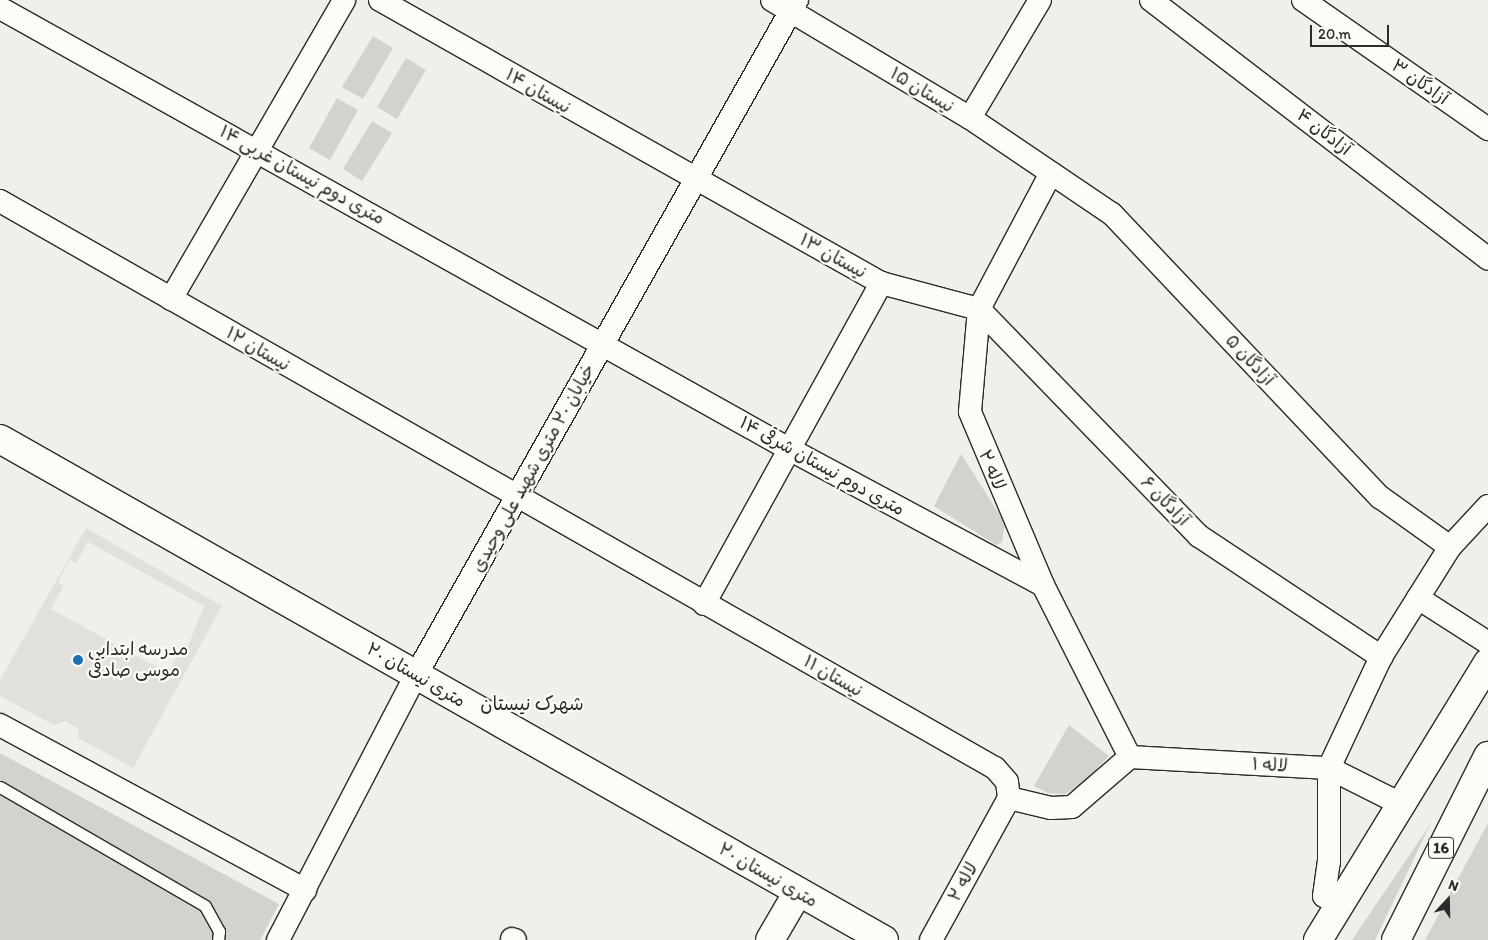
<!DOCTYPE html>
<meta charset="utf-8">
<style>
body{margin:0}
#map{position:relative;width:1488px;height:940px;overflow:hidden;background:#f0efeb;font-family:Itim,"Playpen Sans Arabic",sans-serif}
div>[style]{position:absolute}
.built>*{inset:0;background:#e1e0dc}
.green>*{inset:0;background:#d3d2cf}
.roads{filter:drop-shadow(1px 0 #2b2b2b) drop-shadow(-1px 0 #2b2b2b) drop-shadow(0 1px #2b2b2b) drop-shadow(0 -1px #2b2b2b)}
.service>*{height:11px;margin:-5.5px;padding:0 5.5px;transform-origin:5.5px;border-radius:5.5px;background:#fdfcf7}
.minor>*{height:22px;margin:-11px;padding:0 11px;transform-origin:11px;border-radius:11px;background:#fdfcf7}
.tertiary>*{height:28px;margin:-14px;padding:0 14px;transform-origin:14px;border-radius:14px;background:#fdfcf7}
.trunk>*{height:28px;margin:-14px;padding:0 14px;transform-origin:14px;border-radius:14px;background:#fdfcf7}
.dots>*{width:14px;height:14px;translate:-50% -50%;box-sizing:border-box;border:2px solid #fdfcf7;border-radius:50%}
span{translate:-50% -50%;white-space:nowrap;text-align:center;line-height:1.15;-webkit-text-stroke:4.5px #fdfcf7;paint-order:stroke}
.shield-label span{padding:1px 4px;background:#fdfcf7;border:1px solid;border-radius:4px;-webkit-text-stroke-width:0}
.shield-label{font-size:16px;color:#2b2b2b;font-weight:700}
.street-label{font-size:18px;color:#2b2b2b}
.poi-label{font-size:18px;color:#2b2b2b}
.left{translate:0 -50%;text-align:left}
.neighbourhood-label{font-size:19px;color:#2b2b2b}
.north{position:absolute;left:1423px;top:875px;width:50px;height:50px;-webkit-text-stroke:4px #fdfcf7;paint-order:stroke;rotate:21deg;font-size:14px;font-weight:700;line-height:20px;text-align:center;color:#2b2b2b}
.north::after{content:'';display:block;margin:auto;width:18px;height:22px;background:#2b2b2b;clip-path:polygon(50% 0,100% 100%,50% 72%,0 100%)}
.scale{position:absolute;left:1310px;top:25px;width:79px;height:22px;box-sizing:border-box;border:2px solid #2b2b2b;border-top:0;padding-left:6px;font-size:15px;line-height:18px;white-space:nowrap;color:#2b2b2b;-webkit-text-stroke:4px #fdfcf7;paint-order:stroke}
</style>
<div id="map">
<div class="built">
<div style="clip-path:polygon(evenodd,86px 528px,222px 606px,133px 768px,78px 738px,79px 729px,65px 721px,54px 725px,0 696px,0 680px,86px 528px,88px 542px,204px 606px,188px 646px,184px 644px,168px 673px,51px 609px,64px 586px,58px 582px,70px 560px,76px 563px,88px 542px)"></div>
</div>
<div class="green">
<div style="clip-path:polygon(373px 36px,393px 48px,363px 99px,342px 87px)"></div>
<div style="clip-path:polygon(406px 58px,426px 70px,397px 119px,377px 107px)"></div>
<div style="clip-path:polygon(337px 98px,358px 110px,330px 160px,309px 148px)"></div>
<div style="clip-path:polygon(372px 121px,392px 133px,362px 181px,343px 169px)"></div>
<div style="clip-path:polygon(961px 454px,1005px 523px,1002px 542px,996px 545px,934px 506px)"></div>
<div style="clip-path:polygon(1069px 725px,1109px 756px,1083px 784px,1065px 794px,1048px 793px,1034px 786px)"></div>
<div style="clip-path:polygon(0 753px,279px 904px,260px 940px,0 940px)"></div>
<div style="clip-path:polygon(1431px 823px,1375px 940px,1352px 940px)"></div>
<div style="clip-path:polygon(1488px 823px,1488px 940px,1424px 940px,1425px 940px)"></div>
</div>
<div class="roads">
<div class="service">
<div style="left:0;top:787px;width:237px;rotate:30.1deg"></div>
<div style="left:205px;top:906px;width:29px;rotate:61deg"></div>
<div style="left:219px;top:931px;width:9px;rotate:96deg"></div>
</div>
<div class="minor">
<div style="left:380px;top:0;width:575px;rotate:29.46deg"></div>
<div style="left:881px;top:283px;width:101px;rotate:14.9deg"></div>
<div style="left:979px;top:309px;width:316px;rotate:45.9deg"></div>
<div style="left:1199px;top:536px;width:219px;rotate:33.6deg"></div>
<div style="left:772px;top:0;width:230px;rotate:30.8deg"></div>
<div style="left:970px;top:118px;width:171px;rotate:34.1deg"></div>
<div style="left:1112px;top:214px;width:390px;rotate:46.6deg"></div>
<div style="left:1380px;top:497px;width:86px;rotate:35.5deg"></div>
<div style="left:1151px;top:0;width:425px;rotate:37.5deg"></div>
<div style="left:1303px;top:0;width:226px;rotate:34.9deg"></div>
<div style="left:0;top:8px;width:904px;rotate:29.2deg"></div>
<div style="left:789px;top:449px;width:288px;rotate:28.2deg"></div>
<div style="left:970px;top:118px;width:137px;rotate:-59.3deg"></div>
<div style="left:1051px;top:173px;width:154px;rotate:117.9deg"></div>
<div style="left:979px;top:309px;width:103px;rotate:95deg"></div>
<div style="left:970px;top:412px;width:188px;rotate:67.1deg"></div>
<div style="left:1043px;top:585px;width:193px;rotate:63.2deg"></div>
<div style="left:0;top:201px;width:1145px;rotate:29.68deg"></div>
<div style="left:995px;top:768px;width:18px;rotate:49deg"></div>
<div style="left:1007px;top:782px;width:16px;rotate:83deg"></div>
<div style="left:1009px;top:798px;width:43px;rotate:13.4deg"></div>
<div style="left:1051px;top:808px;width:21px;rotate:-3deg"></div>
<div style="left:1072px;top:807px;width:77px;rotate:-40.8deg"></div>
<div style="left:171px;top:299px;width:345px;rotate:-59.9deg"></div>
<div style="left:1418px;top:598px;width:83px;rotate:32.7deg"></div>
<div style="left:704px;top:604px;width:367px;rotate:-61.1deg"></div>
<div style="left:0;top:725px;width:347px;rotate:28.4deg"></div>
<div style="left:1130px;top:757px;width:199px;rotate:3.2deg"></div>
<div style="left:1329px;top:768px;width:80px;rotate:26.6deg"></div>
<div style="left:1341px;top:905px;width:19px;rotate:-152deg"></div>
<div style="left:1324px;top:896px;width:34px;rotate:-82deg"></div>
<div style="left:1329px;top:862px;width:94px;rotate:-90deg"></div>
<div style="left:1329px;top:768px;width:123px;rotate:-64.9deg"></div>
<div style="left:1381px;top:657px;width:130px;rotate:-57.9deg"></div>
<div style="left:1450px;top:547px;width:56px;rotate:-47.2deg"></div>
<div style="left:512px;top:939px;width:3px;rotate:18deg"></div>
<div style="left:278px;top:940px;width:299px;rotate:-62.5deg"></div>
<div style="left:416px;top:675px;width:775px;rotate:-60.56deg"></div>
<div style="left:931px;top:940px;width:162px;rotate:-61.2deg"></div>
</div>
<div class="tertiary">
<div style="left:0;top:439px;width:1016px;rotate:29.54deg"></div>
<div style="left:770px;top:940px;width:56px;rotate:-59.7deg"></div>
<div style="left:1318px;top:940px;width:325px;rotate:-58.5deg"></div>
</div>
<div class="trunk">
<div style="left:1396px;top:940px;width:206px;rotate:-63.4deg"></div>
</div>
</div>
<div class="dots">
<div style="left:78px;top:660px;background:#1f6fb2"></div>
</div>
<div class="shield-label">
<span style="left:1441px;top:848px">16</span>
</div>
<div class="street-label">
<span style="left:1420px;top:82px;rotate:35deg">آزادگان ۳</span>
<span style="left:922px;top:90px;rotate:31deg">نیستان ۱۵</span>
<span style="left:538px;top:91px;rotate:30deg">نیستان ۱۴</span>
<span style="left:1324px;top:132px;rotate:38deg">آزادگان ۴</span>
<span style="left:302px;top:175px;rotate:29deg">۱۴ متری دوم نیستان غربی</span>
<span style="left:833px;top:256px;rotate:29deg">نیستان ۱۳</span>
<span style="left:258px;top:349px;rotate:30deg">نیستان ۱۲</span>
<span style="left:1250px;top:360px;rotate:47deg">آزادگان ۵</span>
<span style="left:822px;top:466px;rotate:29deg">۱۴ متری دوم نیستان شرقی</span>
<span style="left:533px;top:468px;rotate:-61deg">خیابان ۲۰ متری شهید علی وحیدی</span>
<span style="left:992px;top:470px;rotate:67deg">لاله ۲</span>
<span style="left:1165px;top:501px;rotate:46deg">آزادگان ۶</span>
<span style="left:416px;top:675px;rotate:30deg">۲۰ متری نیستان</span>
<span style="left:833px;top:676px;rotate:30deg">نیستان ۱۱</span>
<span style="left:1270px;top:765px;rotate:3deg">لاله ۱</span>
<span style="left:768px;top:875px;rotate:30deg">۲۰ متری نیستان</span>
<span style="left:963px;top:882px;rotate:-61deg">لاله ۲</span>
</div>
<div class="poi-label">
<span class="left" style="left:88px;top:660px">مدرسه ابتدایی<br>موسی صادقی</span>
</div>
<div class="neighbourhood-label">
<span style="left:532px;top:704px">شهرک نیستان</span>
</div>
<div class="north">N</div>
<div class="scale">20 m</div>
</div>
